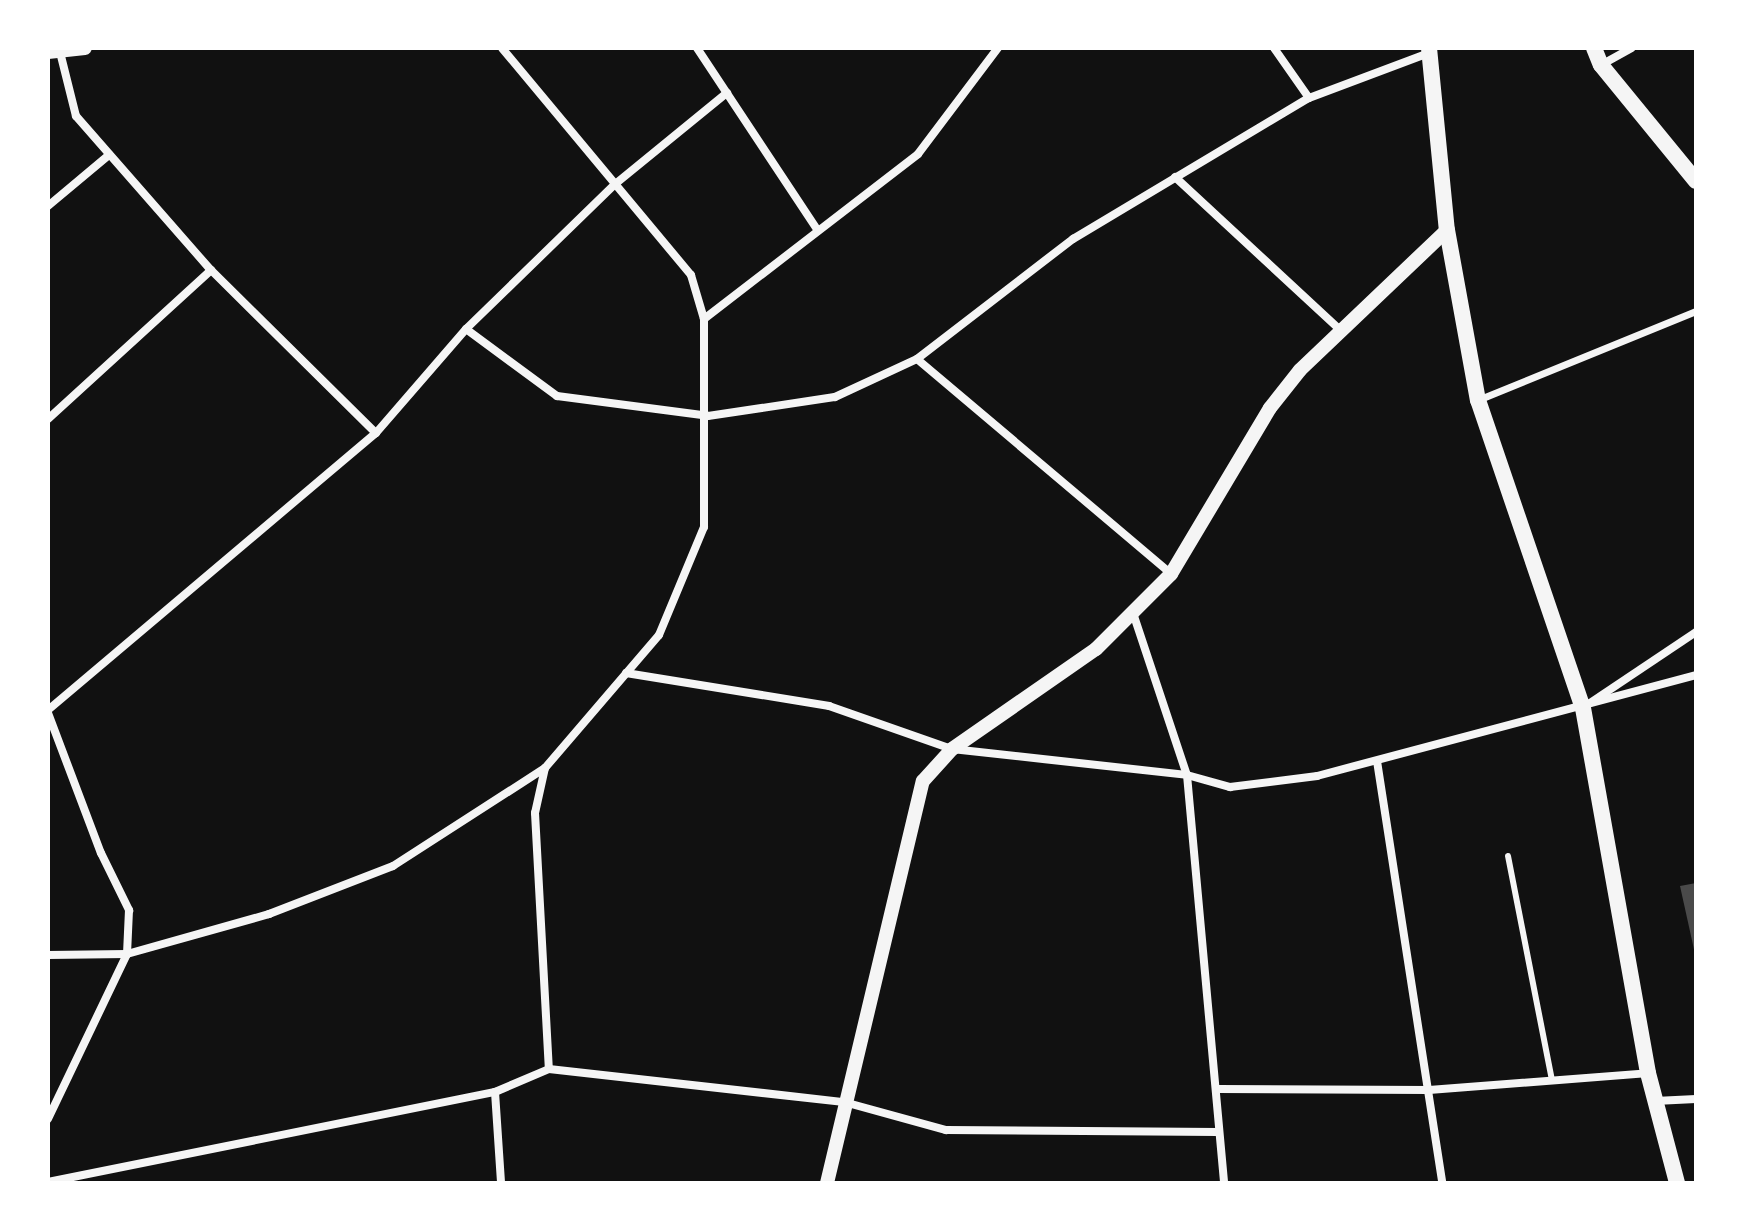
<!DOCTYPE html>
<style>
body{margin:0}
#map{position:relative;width:1744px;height:1231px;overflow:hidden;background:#111;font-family:Lato,sans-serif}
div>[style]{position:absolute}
.building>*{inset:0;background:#4a4a4a}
.service>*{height:6px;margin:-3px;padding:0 3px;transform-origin:3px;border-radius:3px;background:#f5f5f5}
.pedestrian>*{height:7px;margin:-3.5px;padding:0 3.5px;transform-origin:3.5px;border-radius:3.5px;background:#f5f5f5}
.minor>*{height:8px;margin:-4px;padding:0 4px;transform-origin:4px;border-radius:4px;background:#f5f5f5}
.tertiary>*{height:14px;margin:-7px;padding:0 7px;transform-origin:7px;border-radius:7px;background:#f5f5f5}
.secondary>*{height:16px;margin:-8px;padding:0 8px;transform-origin:8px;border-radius:8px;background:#f5f5f5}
span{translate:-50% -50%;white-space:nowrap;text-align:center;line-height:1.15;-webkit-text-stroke:6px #fff;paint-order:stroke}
.frame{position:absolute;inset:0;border:50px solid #fff;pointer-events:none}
</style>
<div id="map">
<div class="building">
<div style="clip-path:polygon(1696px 883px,1696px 954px,1695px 954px,1680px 886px)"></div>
</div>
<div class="service">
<div style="left:1508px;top:856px;width:228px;rotate:78.9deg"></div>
</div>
<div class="pedestrian">
<div style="left:1480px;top:399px;width:233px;rotate:-22.2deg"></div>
</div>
<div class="minor">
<div style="left:697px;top:48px;width:219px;rotate:56.5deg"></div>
<div style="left:1274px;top:48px;width:61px;rotate:55deg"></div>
<div style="left:60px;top:52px;width:66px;rotate:76deg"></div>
<div style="left:76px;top:116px;width:205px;rotate:48.8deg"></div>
<div style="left:211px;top:270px;width:232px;rotate:44.7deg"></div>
<div style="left:1601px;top:65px;width:35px;rotate:-29deg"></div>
<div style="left:1175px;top:177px;width:225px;rotate:42.8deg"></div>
<div style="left:48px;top:206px;width:80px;rotate:-39.9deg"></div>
<div style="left:704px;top:319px;width:270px;rotate:-37.6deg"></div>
<div style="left:918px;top:154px;width:133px;rotate:-53deg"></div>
<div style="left:466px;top:329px;width:113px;rotate:36.4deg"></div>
<div style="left:557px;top:396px;width:152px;rotate:7.5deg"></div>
<div style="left:708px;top:416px;width:128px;rotate:-8.5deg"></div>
<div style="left:835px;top:397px;width:90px;rotate:-24.9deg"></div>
<div style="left:917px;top:359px;width:197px;rotate:-37.6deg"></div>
<div style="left:1073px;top:239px;width:275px;rotate:-30.9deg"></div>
<div style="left:1309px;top:98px;width:128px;rotate:-20.6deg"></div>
<div style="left:917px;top:359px;width:333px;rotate:40.2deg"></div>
<div style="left:48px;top:419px;width:221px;rotate:-42.4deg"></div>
<div style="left:1133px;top:613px;width:171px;rotate:71.6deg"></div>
<div style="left:1187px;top:775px;width:410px;rotate:84.8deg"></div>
<div style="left:626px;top:673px;width:206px;rotate:9.2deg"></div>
<div style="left:829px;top:706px;width:130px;rotate:19.3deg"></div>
<div style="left:952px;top:749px;width:236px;rotate:6.3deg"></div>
<div style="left:1187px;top:775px;width:45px;rotate:15.6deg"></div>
<div style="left:1230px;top:787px;width:88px;rotate:-7.2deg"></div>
<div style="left:1317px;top:776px;width:392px;rotate:-14.9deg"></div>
<div style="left:1590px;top:703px;width:128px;rotate:-33.8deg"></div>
<div style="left:48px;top:710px;width:429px;rotate:-40.2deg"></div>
<div style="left:376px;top:433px;width:138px;rotate:-49.1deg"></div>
<div style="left:466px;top:329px;width:206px;rotate:-44.2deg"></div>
<div style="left:614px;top:185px;width:146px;rotate:-39.2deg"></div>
<div style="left:48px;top:713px;width:150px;rotate:69.3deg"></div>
<div style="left:101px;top:853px;width:64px;rotate:63.8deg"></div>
<div style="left:129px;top:910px;width:44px;rotate:92.6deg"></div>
<div style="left:127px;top:954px;width:183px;rotate:115.6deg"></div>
<div style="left:1377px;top:761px;width:427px;rotate:81.2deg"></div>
<div style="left:545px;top:768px;width:46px;rotate:102.5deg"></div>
<div style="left:535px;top:813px;width:256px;rotate:86.9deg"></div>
<div style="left:48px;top:955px;width:79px;rotate:-0.7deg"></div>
<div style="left:127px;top:954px;width:148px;rotate:-15.7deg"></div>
<div style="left:269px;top:914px;width:133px;rotate:-21.2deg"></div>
<div style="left:393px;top:866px;width:181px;rotate:-32.8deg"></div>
<div style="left:545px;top:768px;width:175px;rotate:-49.4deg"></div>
<div style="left:659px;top:635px;width:117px;rotate:-67.4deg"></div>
<div style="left:704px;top:527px;width:208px;rotate:-90deg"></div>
<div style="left:704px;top:319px;width:46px;rotate:-106.5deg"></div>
<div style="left:691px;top:275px;width:295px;rotate:-129.8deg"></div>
<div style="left:1218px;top:1089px;width:211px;rotate:0.3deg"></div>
<div style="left:1429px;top:1090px;width:220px;rotate:-4.4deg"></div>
<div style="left:495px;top:1092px;width:91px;rotate:86.2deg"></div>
<div style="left:1655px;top:1101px;width:41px;rotate:-2.8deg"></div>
<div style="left:48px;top:1182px;width:456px;rotate:-11.4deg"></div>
<div style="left:495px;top:1092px;width:59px;rotate:-23.1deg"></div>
<div style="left:549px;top:1069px;width:297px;rotate:6.4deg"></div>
<div style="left:844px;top:1102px;width:106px;rotate:15.4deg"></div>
<div style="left:946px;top:1130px;width:272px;rotate:0.4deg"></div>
</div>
<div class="tertiary">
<div style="left:48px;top:52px;width:37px;rotate:-6deg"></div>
<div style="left:827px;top:1183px;width:413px;rotate:-76.6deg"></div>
<div style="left:923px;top:781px;width:43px;rotate:-47.8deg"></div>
<div style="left:952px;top:749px;width:175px;rotate:-34.8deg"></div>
<div style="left:1096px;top:649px;width:106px;rotate:-45deg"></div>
<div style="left:1171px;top:574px;width:193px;rotate:-59.2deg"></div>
<div style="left:1270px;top:408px;width:48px;rotate:-51.7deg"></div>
<div style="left:1300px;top:370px;width:203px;rotate:-43.6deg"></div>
</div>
<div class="secondary">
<div style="left:1429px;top:48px;width:183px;rotate:84.4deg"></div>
<div style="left:1447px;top:230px;width:173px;rotate:79.7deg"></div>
<div style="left:1478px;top:400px;width:325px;rotate:71.2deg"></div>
<div style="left:1583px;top:708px;width:371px;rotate:79.9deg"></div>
<div style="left:1648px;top:1073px;width:114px;rotate:75.2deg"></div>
<div style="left:1594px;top:48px;width:18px;rotate:68deg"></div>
<div style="left:1601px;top:65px;width:150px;rotate:50.7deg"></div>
</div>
<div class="frame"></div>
</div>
